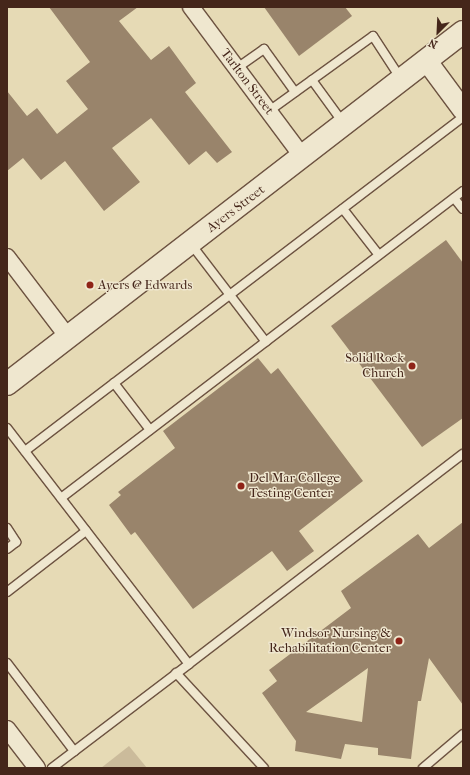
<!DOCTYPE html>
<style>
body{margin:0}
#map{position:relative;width:470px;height:775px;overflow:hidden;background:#e6dab5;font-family:"IM FELL French Canon",serif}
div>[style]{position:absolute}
.green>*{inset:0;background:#cbbb9b}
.building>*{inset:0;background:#99846b}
.roads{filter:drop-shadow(1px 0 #6d5341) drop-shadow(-1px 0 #6d5341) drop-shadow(0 1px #6d5341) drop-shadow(0 -1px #6d5341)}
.service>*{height:8px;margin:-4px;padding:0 4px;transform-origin:4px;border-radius:4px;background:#efe7cf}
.minor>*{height:16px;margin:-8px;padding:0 8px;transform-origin:8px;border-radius:8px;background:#efe7cf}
.tertiary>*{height:20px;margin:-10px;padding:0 10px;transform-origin:10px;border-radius:10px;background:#efe7cf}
.secondary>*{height:22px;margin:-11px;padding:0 11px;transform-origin:11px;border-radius:11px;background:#efe7cf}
.dots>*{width:11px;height:11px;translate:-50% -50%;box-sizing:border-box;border:2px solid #efe7cf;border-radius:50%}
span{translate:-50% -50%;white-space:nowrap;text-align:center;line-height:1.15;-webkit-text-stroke:3px #efe7cf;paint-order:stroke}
.street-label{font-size:13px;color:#45261a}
.poi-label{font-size:13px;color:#45261a}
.left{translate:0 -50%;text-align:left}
.right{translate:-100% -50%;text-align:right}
.frame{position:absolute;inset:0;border:8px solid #45261a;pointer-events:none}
.north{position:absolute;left:418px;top:12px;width:40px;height:40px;-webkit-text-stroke:3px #efe7cf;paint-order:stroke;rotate:204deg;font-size:11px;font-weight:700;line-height:16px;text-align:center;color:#45261a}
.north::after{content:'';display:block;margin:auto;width:14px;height:18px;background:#45261a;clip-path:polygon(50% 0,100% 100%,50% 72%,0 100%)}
</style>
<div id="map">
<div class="green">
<div style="clip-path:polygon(129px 746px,147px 768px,101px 768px)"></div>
</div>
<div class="building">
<div style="clip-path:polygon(49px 7px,138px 7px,119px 21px,151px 60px,169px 46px,196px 83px,185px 92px,232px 152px,217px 163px,206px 151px,189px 165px,151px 118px,112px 148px,140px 182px,104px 211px,65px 161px,41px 180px,23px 158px,7px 171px,7px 91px,27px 116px,37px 108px,57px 134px,88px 109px,66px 81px,90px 62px)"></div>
<div style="clip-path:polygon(264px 7px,345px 7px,352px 16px,299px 56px)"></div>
<div style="clip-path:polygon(446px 240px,463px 263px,463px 418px,422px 447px,331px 326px)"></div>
<div style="clip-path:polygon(258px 358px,271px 374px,278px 368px,363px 481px,299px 531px,314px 551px,287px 571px,272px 551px,193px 609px,135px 532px,131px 535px,109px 505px,121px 495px,118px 492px,175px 448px,163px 431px)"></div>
<div style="clip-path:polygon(evenodd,463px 522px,463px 705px,429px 658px,421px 701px,418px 701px,411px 759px,378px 755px,378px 748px,345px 744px,341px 759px,295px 751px,296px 741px,262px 693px,277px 681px,269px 670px,351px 608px,341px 591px,418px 534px,429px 548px,463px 522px,368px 668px,362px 722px,306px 712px,368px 668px)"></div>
</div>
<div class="roads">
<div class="service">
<div style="left:237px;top:68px;width:33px;rotate:-35deg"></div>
<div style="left:264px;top:49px;width:53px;rotate:54.2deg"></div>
<div style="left:312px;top:80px;width:54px;rotate:54deg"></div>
<div style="left:269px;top:111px;width:128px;rotate:-35.8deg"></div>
<div style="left:373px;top:36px;width:51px;rotate:56.9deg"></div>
<div style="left:454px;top:198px;width:14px;rotate:51deg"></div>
<div style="left:343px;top:209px;width:58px;rotate:52deg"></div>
<div style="left:191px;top:244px;width:123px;rotate:52.6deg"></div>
<div style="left:114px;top:383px;width:59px;rotate:52.5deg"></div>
<div style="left:7px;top:428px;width:298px;rotate:52.4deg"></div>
<div style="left:189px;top:664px;width:172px;rotate:142.8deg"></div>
<div style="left:25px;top:451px;width:551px;rotate:-37.33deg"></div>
<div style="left:61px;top:498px;width:506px;rotate:-37.37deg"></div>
<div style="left:7px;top:528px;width:17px;rotate:57deg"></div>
<div style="left:16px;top:542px;width:11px;rotate:142deg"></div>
<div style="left:7px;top:592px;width:100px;rotate:-37.7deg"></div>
<div style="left:7px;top:663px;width:111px;rotate:52.7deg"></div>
<div style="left:189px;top:664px;width:345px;rotate:-37.5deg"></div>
<div style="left:176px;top:673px;width:129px;rotate:47.2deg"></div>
<div style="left:423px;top:768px;width:52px;rotate:-40.4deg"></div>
</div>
<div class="minor">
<div style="left:191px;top:7px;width:187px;rotate:53.3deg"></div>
<div style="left:7px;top:257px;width:101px;rotate:52.7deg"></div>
<div style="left:7px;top:729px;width:49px;rotate:52.4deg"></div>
</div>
<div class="tertiary">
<div style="left:426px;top:60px;width:62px;rotate:53.5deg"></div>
</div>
<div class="secondary">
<div style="left:7px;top:384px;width:576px;rotate:-37.67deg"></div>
</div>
</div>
<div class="dots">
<div style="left:90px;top:285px;background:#8f2418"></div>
<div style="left:412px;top:366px;background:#8f2418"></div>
<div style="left:241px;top:486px;background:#8f2418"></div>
<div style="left:399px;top:641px;background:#8f2418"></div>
</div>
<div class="street-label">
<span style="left:247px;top:82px;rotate:53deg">Tarlton Street</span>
<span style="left:236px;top:209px;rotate:-37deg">Ayers Street</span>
</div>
<div class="poi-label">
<span class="left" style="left:98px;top:285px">Ayers @ Edwards</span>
<span class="right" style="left:404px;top:366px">Solid Rock<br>Church</span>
<span class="left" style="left:249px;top:486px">Del Mar College<br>Testing Center</span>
<span class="right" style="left:391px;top:641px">Windsor Nursing &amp;<br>Rehabilitation Center</span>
</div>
<div class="frame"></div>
<div class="north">N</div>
</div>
